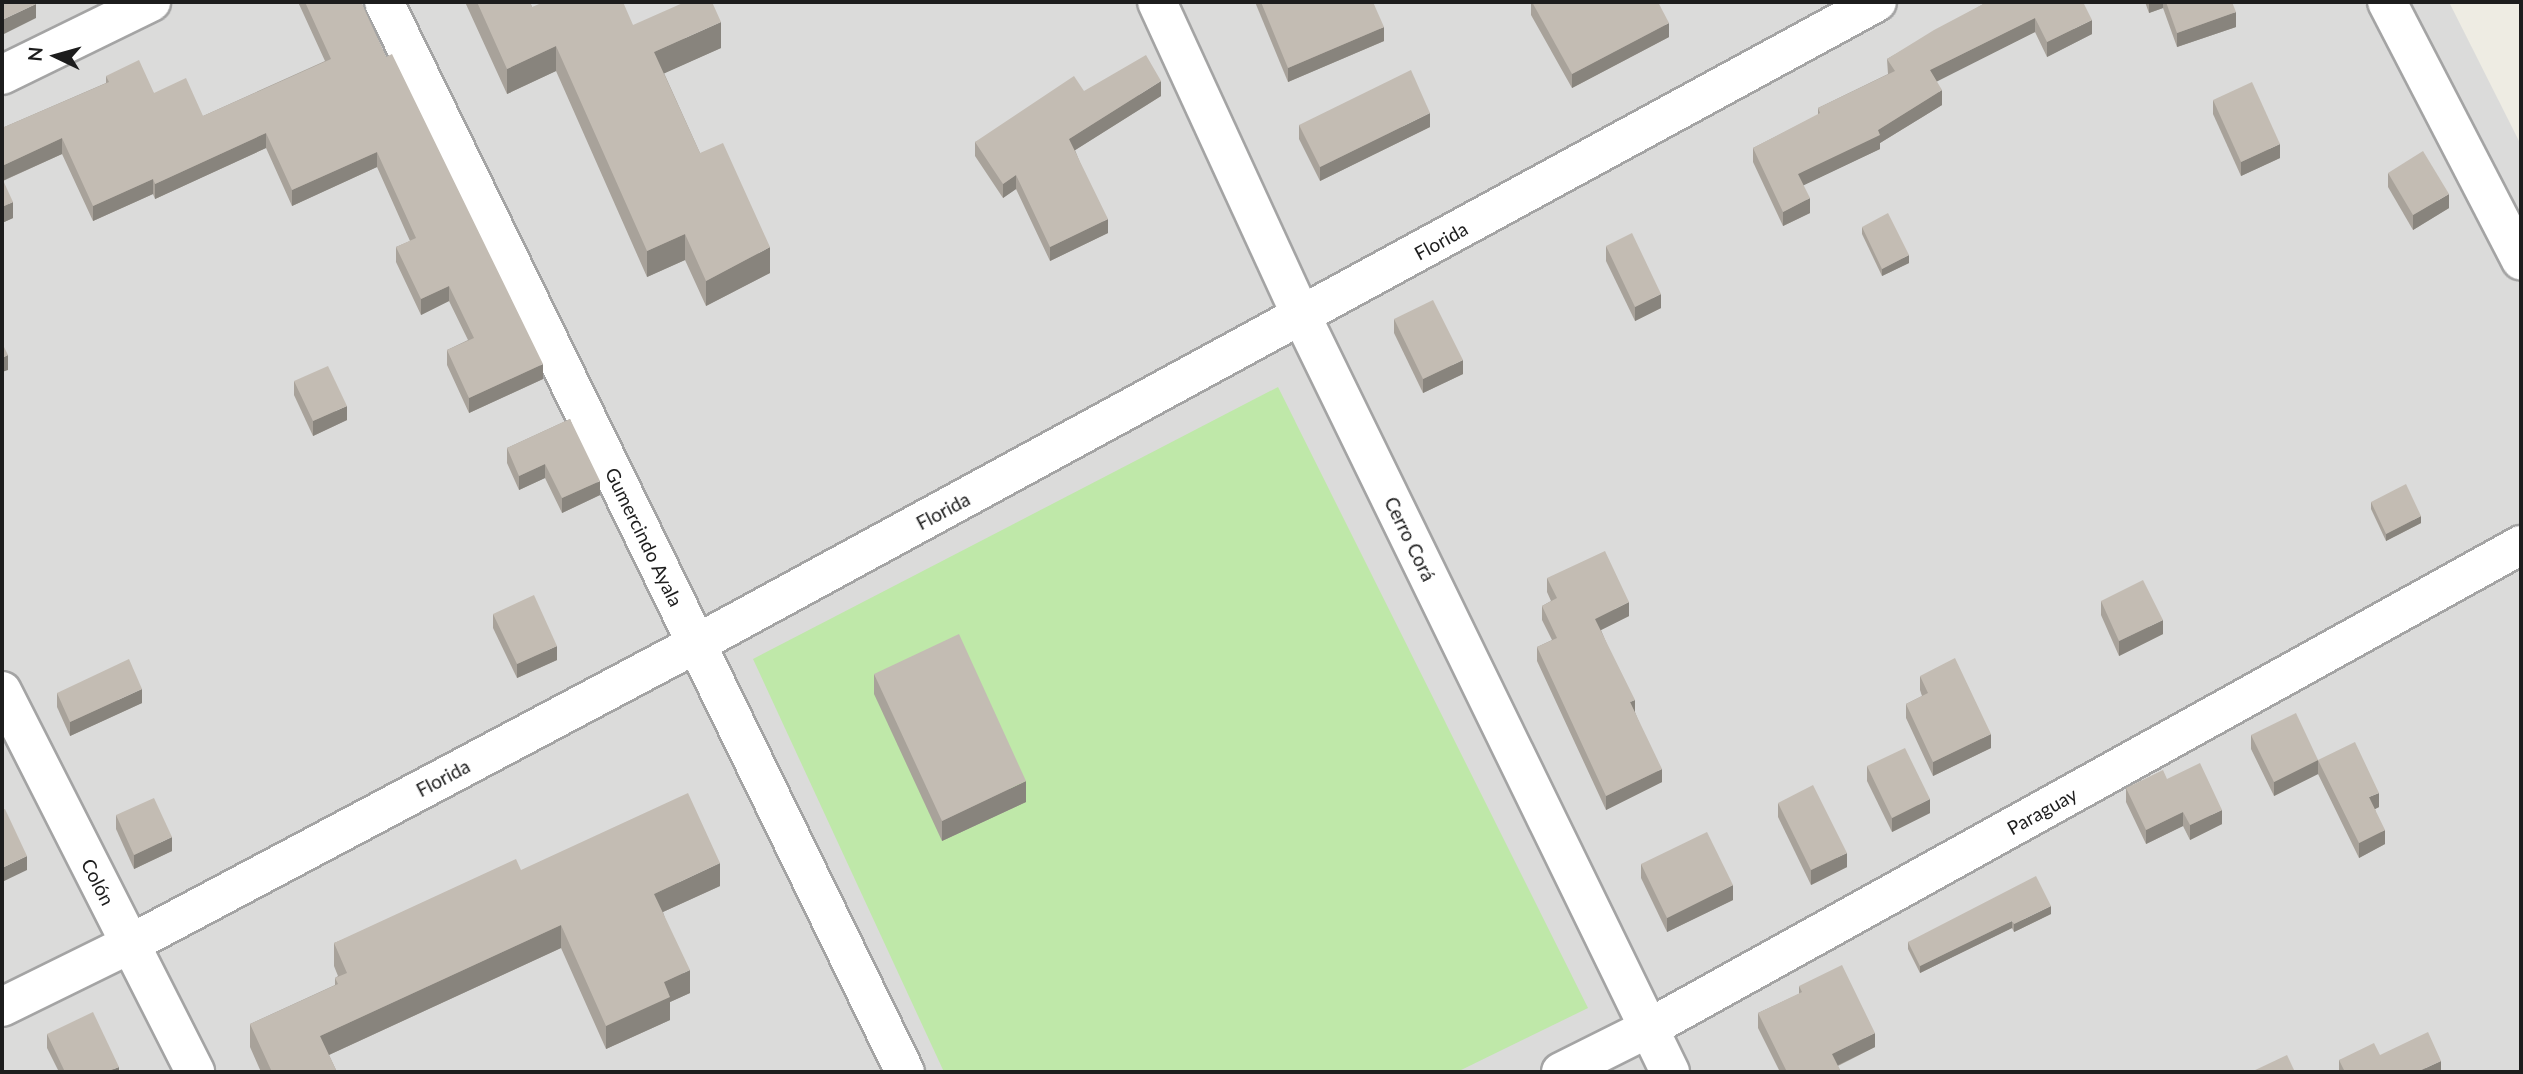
<!DOCTYPE html>
<meta charset="utf-8">
<style>
body{margin:0}
#map{position:relative;width:2523px;height:1074px;overflow:hidden;background:#eeece3;font-family:Lato,sans-serif}
div>[style]{position:absolute}
.residential>*{inset:0;background:#dbdbda}
.grass>*{inset:0;background:#bfe8a9}
.roads{filter:drop-shadow(2px 0 #a4a4a4) drop-shadow(-2px 0 #a4a4a4) drop-shadow(0 2px #a4a4a4) drop-shadow(0 -2px #a4a4a4)}
.minor>*{height:38px;margin:-19px;padding:0 19px;transform-origin:19px;border-radius:19px;background:#fff}
.wall>*{inset:0;background:#a8a29a}
.shaded-wall>*{inset:0;background:#88847d}
.building>*{inset:0;background:#c3bcb3}
span{translate:-50% -50%;white-space:nowrap;text-align:center;line-height:1.15;-webkit-text-stroke:5px #fff;paint-order:stroke}
.street-label{font-size:19px;color:#1d1d1d}
.frame{position:absolute;inset:0;border:4px solid #1d1d1d;pointer-events:none}
.north{position:absolute;left:21px;top:21px;width:70px;height:70px;-webkit-text-stroke:5px #fff;paint-order:stroke;rotate:275deg;font-size:19px;font-weight:700;line-height:28px;text-align:center;color:#1d1d1d}
.north::after{content:'';display:block;margin:auto;width:24px;height:32px;background:#1d1d1d;clip-path:polygon(50% 0,100% 100%,50% 72%,0 100%)}
</style>
<div id="map">
<div class="residential">
<div style="clip-path:polygon(2px 2px,2449px 2px,2521px 145px,2521px 1072px,2px 1072px)"></div>
</div>
<div class="grass">
<div style="clip-path:polygon(1278px 387px,1588px 1008px,1457px 1072px,944px 1072px,753px 659px)"></div>
</div>
<div class="roads">
<div class="minor">
<div style="left:384px;top:2px;width:1190px;rotate:64.04deg"></div>
<div style="left:1157px;top:2px;width:347px;rotate:65.3deg"></div>
<div style="left:1302px;top:317px;width:840px;rotate:64.01deg"></div>
<div style="left:2387px;top:2px;width:291px;rotate:62.6deg"></div>
<div style="left:2px;top:75px;width:166px;rotate:-26.1deg"></div>
<div style="left:2px;top:691px;width:427px;rotate:63.1deg"></div>
<div style="left:2px;top:1007px;width:143px;rotate:-26.2deg"></div>
<div style="left:130px;top:944px;width:641px;rotate:-27.93deg"></div>
<div style="left:696px;top:644px;width:1344px;rotate:-28.53deg"></div>
<div style="left:1561px;top:1072px;width:98px;rotate:-26.6deg"></div>
<div style="left:1649px;top:1028px;width:997px;rotate:-28.98deg"></div>
</div>
</div>
<div class="wall">
<div style="clip-path:polygon(298px 2px,361px 2px,386px 57px,543px 379px,469px 413px,447px 365px,447px 350px,468px 340px,449px 301px,421px 315px,396px 262px,396px 247px,410px 241px,377px 167px,292px 206px,266px 148px,155px 199px,153px 194px,93px 221px,62px 154px,3px 181px,13px 218px,2px 223px,2px 128px,106px 83px,106px 76px,154px 93px,203px 116px,325px 61px)"></div>
<div style="clip-path:polygon(465px 2px,530px 2px,532px 7px,633px 25px,721px 48px,664px 73px,700px 153px,770px 273px,706px 306px,685px 260px,647px 277px,556px 71px,507px 94px)"></div>
<div style="clip-path:polygon(1255px 2px,1373px 2px,1384px 41px,1288px 82px)"></div>
<div style="clip-path:polygon(1531px 2px,1658px 2px,1669px 37px,1572px 88px,1531px 15px)"></div>
<div style="clip-path:polygon(1987px 2px,2092px 34px,2047px 57px,2035px 32px,1936px 81px,1942px 105px,1880px 143px,1880px 149px,1803px 185px,1810px 213px,1783px 226px,1753px 162px,1753px 148px,1818px 115px,1818px 108px,1888px 74px,1887px 59px)"></div>
<div style="clip-path:polygon(2145px 2px,2232px 2px,2236px 27px,2177px 47px,2163px 8px,2149px 13px)"></div>
<div style="clip-path:polygon(1084px 91px,1161px 96px,1075px 150px,1108px 233px,1050px 261px,1016px 189px,1003px 198px,975px 156px,975px 142px)"></div>
<div style="clip-path:polygon(2213px 100px,2280px 158px,2241px 176px,2213px 114px)"></div>
<div style="clip-path:polygon(1299px 125px,1430px 127px,1320px 181px,1299px 139px)"></div>
<div style="clip-path:polygon(2388px 173px,2449px 208px,2413px 230px,2388px 187px)"></div>
<div style="clip-path:polygon(1862px 227px,1909px 263px,1882px 276px,1862px 234px)"></div>
<div style="clip-path:polygon(1606px 246px,1661px 308px,1635px 321px,1606px 261px)"></div>
<div style="clip-path:polygon(1394px 319px,1463px 374px,1423px 393px,1394px 333px)"></div>
<div style="clip-path:polygon(294px 381px,347px 420px,313px 436px,294px 395px)"></div>
<div style="clip-path:polygon(570px 419px,600px 495px,562px 513px,545px 478px,519px 490px,507px 463px,507px 448px)"></div>
<div style="clip-path:polygon(2371px 502px,2421px 523px,2386px 541px,2371px 509px)"></div>
<div style="clip-path:polygon(1547px 578px,1629px 616px,1601px 630px,1635px 712px,1662px 782px,1606px 810px,1537px 661px,1537px 647px,1552px 640px,1542px 620px,1542px 606px,1551px 601px,1547px 592px)"></div>
<div style="clip-path:polygon(2101px 601px,2163px 634px,2119px 656px,2101px 615px)"></div>
<div style="clip-path:polygon(493px 614px,557px 660px,517px 678px,493px 628px)"></div>
<div style="clip-path:polygon(874px 674px,1026px 802px,942px 841px,874px 694px)"></div>
<div style="clip-path:polygon(1920px 676px,1991px 748px,1933px 776px,1906px 718px,1906px 704px,1922px 696px,1920px 690px)"></div>
<div style="clip-path:polygon(57px 693px,142px 703px,70px 736px,57px 707px)"></div>
<div style="clip-path:polygon(2251px 735px,2318px 760px,2379px 807px,2375px 809px,2385px 844px,2359px 858px,2318px 774px,2274px 796px,2251px 749px)"></div>
<div style="clip-path:polygon(1867px 766px,1930px 813px,1892px 832px,1867px 781px)"></div>
<div style="clip-path:polygon(2167px 779px,2222px 824px,2190px 840px,2183px 826px,2146px 844px,2126px 802px,2126px 788px)"></div>
<div style="clip-path:polygon(1778px 803px,1847px 867px,1811px 885px,1778px 817px)"></div>
<div style="clip-path:polygon(116px 815px,172px 851px,134px 869px,116px 829px)"></div>
<div style="clip-path:polygon(1641px 864px,1733px 900px,1667px 932px,1641px 878px)"></div>
<div style="clip-path:polygon(521px 870px,720px 886px,663px 912px,690px 993px,670px 1002px,670px 1020px,606px 1049px,561px 948px,329px 1055px,337px 1072px,261px 1072px,250px 1047px,250px 1024px,335px 985px,335px 978px,338px 976px,334px 966px,334px 943px)"></div>
<div style="clip-path:polygon(2051px 914px,2014px 932px,2012px 928px,1920px 973px,1908px 949px,1908px 942px)"></div>
<div style="clip-path:polygon(1799px 986px,1875px 1047px,1838px 1066px,1841px 1072px,1780px 1072px,1758px 1028px,1758px 1013px,1799px 994px)"></div>
<div style="clip-path:polygon(47px 1034px,119px 1072px,59px 1072px,47px 1048px)"></div>
<div style="clip-path:polygon(2380px 1055px,2441px 1072px,2339px 1072px,2339px 1060px)"></div>
</div>
<div class="shaded-wall">
<div style="clip-path:polygon(2149px 2px,2163px 2px,2163px 8px,2149px 13px)"></div>
<div style="clip-path:polygon(36px 4px,36px 18px,2px 35px,2px 20px)"></div>
<div style="clip-path:polygon(2236px 12px,2236px 27px,2177px 47px,2177px 33px)"></div>
<div style="clip-path:polygon(2035px 18px,2035px 32px,1930px 85px,1930px 70px)"></div>
<div style="clip-path:polygon(2092px 20px,2092px 34px,2047px 57px,2047px 42px)"></div>
<div style="clip-path:polygon(721px 22px,721px 48px,654px 78px,654px 52px)"></div>
<div style="clip-path:polygon(1669px 23px,1669px 37px,1572px 88px,1572px 74px)"></div>
<div style="clip-path:polygon(1384px 27px,1384px 41px,1288px 82px,1288px 68px)"></div>
<div style="clip-path:polygon(556px 46px,556px 71px,507px 94px,507px 69px)"></div>
<div style="clip-path:polygon(1161px 81px,1161px 96px,1069px 154px,1069px 139px)"></div>
<div style="clip-path:polygon(1942px 90px,1942px 105px,1880px 143px,1880px 149px,1798px 188px,1798px 174px,1878px 130px)"></div>
<div style="clip-path:polygon(1430px 113px,1430px 127px,1320px 181px,1320px 167px)"></div>
<div style="clip-path:polygon(266px 133px,266px 148px,155px 199px,155px 184px)"></div>
<div style="clip-path:polygon(62px 138px,62px 154px,2px 181px,2px 166px)"></div>
<div style="clip-path:polygon(2280px 144px,2280px 158px,2241px 176px,2241px 162px)"></div>
<div style="clip-path:polygon(377px 152px,377px 167px,292px 206px,292px 190px)"></div>
<div style="clip-path:polygon(1016px 175px,1016px 189px,1003px 198px,1003px 184px)"></div>
<div style="clip-path:polygon(153px 179px,153px 194px,93px 221px,93px 206px)"></div>
<div style="clip-path:polygon(2449px 194px,2449px 208px,2413px 230px,2413px 215px)"></div>
<div style="clip-path:polygon(1810px 198px,1810px 213px,1783px 226px,1783px 212px)"></div>
<div style="clip-path:polygon(13px 202px,13px 218px,2px 223px,2px 207px)"></div>
<div style="clip-path:polygon(1108px 219px,1108px 233px,1050px 261px,1050px 247px)"></div>
<div style="clip-path:polygon(685px 234px,685px 260px,647px 277px,647px 251px)"></div>
<div style="clip-path:polygon(770px 247px,770px 273px,706px 306px,706px 281px)"></div>
<div style="clip-path:polygon(1909px 255px,1909px 263px,1882px 276px,1882px 269px)"></div>
<div style="clip-path:polygon(449px 286px,449px 301px,421px 315px,421px 299px)"></div>
<div style="clip-path:polygon(1661px 294px,1661px 308px,1635px 321px,1635px 307px)"></div>
<div style="clip-path:polygon(8px 355px,8px 370px,2px 372px,2px 358px)"></div>
<div style="clip-path:polygon(1463px 360px,1463px 374px,1423px 393px,1423px 379px)"></div>
<div style="clip-path:polygon(543px 364px,543px 379px,469px 413px,469px 398px)"></div>
<div style="clip-path:polygon(347px 406px,347px 420px,313px 436px,313px 421px)"></div>
<div style="clip-path:polygon(545px 464px,545px 478px,519px 490px,519px 476px)"></div>
<div style="clip-path:polygon(600px 481px,600px 495px,562px 513px,562px 498px)"></div>
<div style="clip-path:polygon(2421px 516px,2421px 523px,2386px 541px,2386px 534px)"></div>
<div style="clip-path:polygon(1629px 602px,1629px 616px,1595px 633px,1595px 619px)"></div>
<div style="clip-path:polygon(2163px 620px,2163px 634px,2119px 656px,2119px 641px)"></div>
<div style="clip-path:polygon(557px 646px,557px 660px,517px 678px,517px 664px)"></div>
<div style="clip-path:polygon(142px 689px,142px 703px,70px 736px,70px 722px)"></div>
<div style="clip-path:polygon(1635px 700px,1635px 713px,1630px 702px)"></div>
<div style="clip-path:polygon(1991px 734px,1991px 748px,1933px 776px,1933px 762px)"></div>
<div style="clip-path:polygon(2318px 760px,2318px 774px,2274px 796px,2274px 782px)"></div>
<div style="clip-path:polygon(1662px 769px,1662px 782px,1606px 810px,1606px 796px)"></div>
<div style="clip-path:polygon(1026px 781px,1026px 802px,942px 841px,942px 821px)"></div>
<div style="clip-path:polygon(2379px 793px,2379px 807px,2369px 812px,2369px 797px)"></div>
<div style="clip-path:polygon(1930px 799px,1930px 813px,1892px 832px,1892px 818px)"></div>
<div style="clip-path:polygon(2222px 810px,2222px 824px,2190px 840px,2190px 825px)"></div>
<div style="clip-path:polygon(2183px 812px,2183px 826px,2146px 844px,2146px 830px)"></div>
<div style="clip-path:polygon(2385px 830px,2385px 844px,2359px 858px,2359px 843px)"></div>
<div style="clip-path:polygon(172px 837px,172px 851px,134px 869px,134px 855px)"></div>
<div style="clip-path:polygon(1847px 853px,1847px 867px,1811px 885px,1811px 870px)"></div>
<div style="clip-path:polygon(27px 856px,27px 870px,2px 882px,2px 868px)"></div>
<div style="clip-path:polygon(720px 863px,720px 886px,654px 916px,654px 894px)"></div>
<div style="clip-path:polygon(1733px 885px,1733px 900px,1667px 932px,1667px 918px)"></div>
<div style="clip-path:polygon(2051px 906px,2051px 914px,2014px 932px,2014px 924px)"></div>
<div style="clip-path:polygon(2012px 921px,2012px 928px,1920px 973px,1920px 966px)"></div>
<div style="clip-path:polygon(561px 925px,561px 948px,320px 1059px,320px 1036px)"></div>
<div style="clip-path:polygon(690px 970px,690px 993px,670px 1002px,670px 1020px,606px 1049px,606px 1026px,664px 982px)"></div>
<div style="clip-path:polygon(1875px 1033px,1875px 1047px,1832px 1068px,1832px 1054px)"></div>
<div style="clip-path:polygon(2441px 1061px,2441px 1072px,2417px 1072px)"></div>
<div style="clip-path:polygon(119px 1067px,119px 1072px,106px 1072px)"></div>
</div>
<div class="building">
<div style="clip-path:polygon(2px 2px,35px 2px,36px 4px,2px 20px)"></div>
<div style="clip-path:polygon(305px 2px,361px 2px,386px 57px,392px 54px,543px 364px,469px 398px,447px 350px,474px 338px,449px 286px,421px 299px,396px 247px,416px 238px,377px 152px,292px 190px,266px 133px,155px 184px,153px 179px,93px 206px,62px 138px,2px 166px,2px 128px,109px 82px,106px 76px,139px 60px,154px 93px,186px 78px,203px 116px,331px 59px)"></div>
<div style="clip-path:polygon(477px 2px,530px 2px,532px 7px,544px 2px,623px 2px,633px 25px,685px 2px,712px 2px,721px 22px,654px 52px,700px 153px,723px 143px,770px 247px,706px 281px,685px 234px,647px 251px,556px 46px,507px 69px)"></div>
<div style="clip-path:polygon(1261px 2px,1373px 2px,1384px 27px,1288px 68px)"></div>
<div style="clip-path:polygon(1532px 2px,1658px 2px,1669px 23px,1572px 74px)"></div>
<div style="clip-path:polygon(1987px 2px,2083px 2px,2092px 20px,2047px 42px,2035px 18px,1930px 70px,1942px 90px,1878px 130px,1880px 135px,1798px 174px,1810px 198px,1783px 212px,1753px 148px,1820px 113px,1818px 108px,1895px 71px,1887px 59px,1934px 30px)"></div>
<div style="clip-path:polygon(2166px 2px,2232px 2px,2236px 12px,2177px 33px)"></div>
<div style="clip-path:polygon(1146px 55px,1161px 81px,1069px 139px,1108px 219px,1050px 247px,1016px 175px,1003px 184px,975px 142px,1074px 76px,1084px 91px)"></div>
<div style="clip-path:polygon(1411px 70px,1430px 113px,1320px 167px,1299px 125px)"></div>
<div style="clip-path:polygon(2252px 82px,2280px 144px,2241px 162px,2213px 100px)"></div>
<div style="clip-path:polygon(2423px 151px,2449px 194px,2413px 215px,2388px 173px)"></div>
<div style="clip-path:polygon(2px 178px,13px 202px,2px 207px)"></div>
<div style="clip-path:polygon(1888px 213px,1909px 255px,1882px 269px,1862px 227px)"></div>
<div style="clip-path:polygon(1632px 233px,1661px 294px,1635px 307px,1606px 246px)"></div>
<div style="clip-path:polygon(1433px 300px,1463px 360px,1423px 379px,1394px 319px)"></div>
<div style="clip-path:polygon(2px 343px,8px 355px,2px 358px)"></div>
<div style="clip-path:polygon(328px 366px,347px 406px,313px 421px,294px 381px)"></div>
<div style="clip-path:polygon(570px 419px,600px 481px,562px 498px,545px 464px,519px 476px,507px 448px)"></div>
<div style="clip-path:polygon(2406px 484px,2421px 516px,2386px 534px,2371px 502px)"></div>
<div style="clip-path:polygon(1605px 551px,1629px 602px,1595px 619px,1635px 700px,1630px 702px,1662px 769px,1606px 796px,1537px 647px,1557px 638px,1542px 606px,1557px 598px,1547px 578px)"></div>
<div style="clip-path:polygon(2143px 580px,2163px 620px,2119px 641px,2101px 601px)"></div>
<div style="clip-path:polygon(534px 595px,557px 646px,517px 664px,493px 614px)"></div>
<div style="clip-path:polygon(959px 634px,1026px 781px,942px 821px,874px 674px)"></div>
<div style="clip-path:polygon(1955px 658px,1991px 734px,1933px 762px,1906px 704px,1928px 693px,1920px 676px)"></div>
<div style="clip-path:polygon(129px 659px,142px 689px,70px 722px,57px 693px)"></div>
<div style="clip-path:polygon(2296px 713px,2318px 760px,2274px 782px,2251px 735px)"></div>
<div style="clip-path:polygon(2355px 742px,2379px 793px,2369px 797px,2385px 830px,2359px 843px,2318px 760px)"></div>
<div style="clip-path:polygon(1905px 748px,1930px 799px,1892px 818px,1867px 766px)"></div>
<div style="clip-path:polygon(2200px 763px,2222px 810px,2190px 825px,2183px 812px,2146px 830px,2126px 788px,2163px 770px,2167px 779px)"></div>
<div style="clip-path:polygon(1813px 785px,1847px 853px,1811px 870px,1778px 803px)"></div>
<div style="clip-path:polygon(688px 793px,720px 863px,654px 894px,690px 970px,664px 982px,670px 997px,606px 1026px,561px 925px,320px 1036px,337px 1072px,272px 1072px,250px 1024px,338px 984px,335px 978px,347px 973px,334px 943px,516px 859px,521px 870px)"></div>
<div style="clip-path:polygon(154px 798px,172px 837px,134px 855px,116px 815px)"></div>
<div style="clip-path:polygon(5px 809px,27px 856px,2px 868px,2px 810px)"></div>
<div style="clip-path:polygon(1707px 832px,1733px 885px,1667px 918px,1641px 864px)"></div>
<div style="clip-path:polygon(2036px 876px,2051px 906px,2014px 924px,2012px 921px,1920px 966px,1908px 942px)"></div>
<div style="clip-path:polygon(1842px 965px,1875px 1033px,1832px 1054px,1841px 1072px,1787px 1072px,1758px 1013px,1802px 992px,1799px 986px)"></div>
<div style="clip-path:polygon(93px 1012px,119px 1067px,106px 1072px,65px 1072px,47px 1034px)"></div>
<div style="clip-path:polygon(2428px 1032px,2441px 1061px,2417px 1072px,2345px 1072px,2339px 1060px,2374px 1043px,2380px 1055px)"></div>
<div style="clip-path:polygon(2287px 1055px,2295px 1072px,2251px 1072px)"></div>
</div>
<div class="street-label">
<span style="left:1441px;top:241px;rotate:-29deg">Florida</span>
<span style="left:943px;top:511px;rotate:-28deg">Florida</span>
<span style="left:644px;top:537px;rotate:64deg">Gumercindo Ayala</span>
<span style="left:1410px;top:539px;rotate:64deg">Cerro Corá</span>
<span style="left:443px;top:778px;rotate:-28deg">Florida</span>
<span style="left:2042px;top:811px;rotate:-29deg">Paraguay</span>
<span style="left:98px;top:882px;rotate:63deg">Colón</span>
</div>
<div class="frame"></div>
<div class="north">N</div>
</div>
